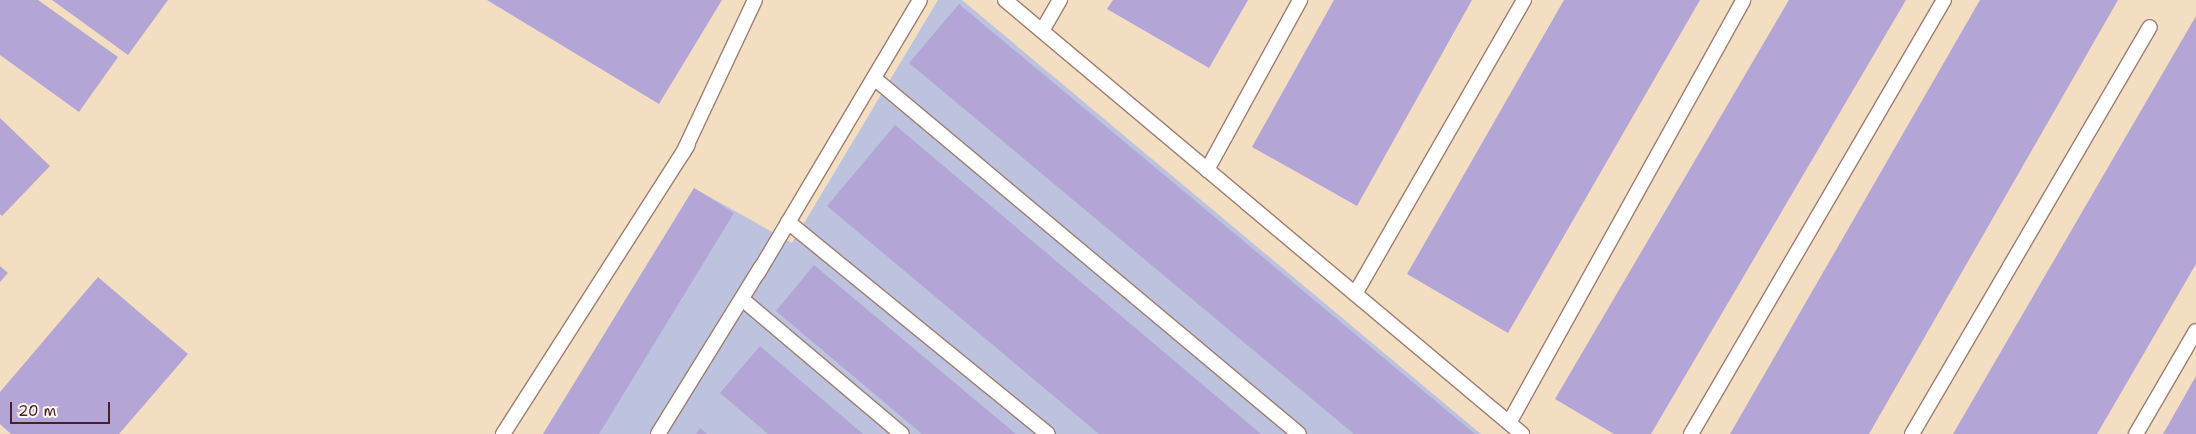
<!DOCTYPE html>
<style>
body{margin:0}
#map{position:relative;width:2196px;height:434px;overflow:hidden;background:#f4dec1;font-family:"Shantell Sans",sans-serif}
div>[style]{position:absolute}
.industrial>*{inset:0;background:#bdc3de}
.building>*{inset:0;background:#b3a5d5}
.roads{filter:drop-shadow(1px 0 #9f7e76) drop-shadow(-1px 0 #9f7e76) drop-shadow(0 1px #9f7e76) drop-shadow(0 -1px #9f7e76)}
.lane>*{height:14px;margin:-7px;padding:0 7px;transform-origin:7px;border-radius:7px;background:#fff}
span{translate:-50% -50%;white-space:nowrap;text-align:center;line-height:1.15;-webkit-text-stroke:4px #fbf7ec;paint-order:stroke}
.scale{position:absolute;left:10px;top:402px;width:100px;height:22px;box-sizing:border-box;border:2px solid #4a1f2b;border-top:0;padding-left:6px;font-size:15px;line-height:18px;white-space:nowrap;color:#4a1f2b;-webkit-text-stroke:4px #fbf7ec;paint-order:stroke}
</style>
<div id="map">
<div class="industrial">
<div style="clip-path:polygon(938px 0,962px 0,1481px 434px,543px 434px,694px 188px,792px 243px)"></div>
</div>
<div class="building">
<div style="clip-path:polygon(0 0,38px 0,118px 57px,79px 112px,0 55px)"></div>
<div style="clip-path:polygon(52px 0,168px 0,128px 55px)"></div>
<div style="clip-path:polygon(487px 0,722px 0,659px 104px)"></div>
<div style="clip-path:polygon(1113px 0,1248px 0,1209px 68px,1107px 9px)"></div>
<div style="clip-path:polygon(1334px 0,1472px 0,1357px 206px,1252px 147px)"></div>
<div style="clip-path:polygon(1564px 0,1700px 0,1508px 333px,1407px 274px)"></div>
<div style="clip-path:polygon(1789px 0,1906px 0,1651px 434px,1614px 434px,1555px 399px)"></div>
<div style="clip-path:polygon(1980px 0,2118px 0,1869px 434px,1730px 434px)"></div>
<div style="clip-path:polygon(959px 4px,1475px 434px,1354px 434px,909px 63px)"></div>
<div style="clip-path:polygon(2196px 16px,2196px 264px,2097px 434px,1953px 434px)"></div>
<div style="clip-path:polygon(0 118px,50px 166px,2px 216px,0 214px)"></div>
<div style="clip-path:polygon(895px 125px,1261px 434px,1099px 434px,827px 206px)"></div>
<div style="clip-path:polygon(694px 188px,734px 213px,599px 434px,543px 434px)"></div>
<div style="clip-path:polygon(814px 265px,1016px 434px,922px 434px,776px 311px)"></div>
<div style="clip-path:polygon(0 266px,8px 273px,0 282px)"></div>
<div style="clip-path:polygon(98px 277px,188px 354px,119px 434px,11px 434px,0 424px,0 392px)"></div>
<div style="clip-path:polygon(760px 346px,863px 434px,768px 434px,720px 393px)"></div>
<div style="clip-path:polygon(2196px 376px,2196px 434px,2163px 434px)"></div>
<div style="clip-path:polygon(700px 428px,707px 434px,696px 434px)"></div>
</div>
<div class="roads">
<div class="lane">
<div style="left:1005px;top:0;width:675px;rotate:40.01deg"></div>
<div style="left:1042px;top:31px;width:36px;rotate:-60deg"></div>
<div style="left:874px;top:78px;width:554px;rotate:39.95deg"></div>
<div style="left:683px;top:153px;width:169px;rotate:-64.8deg"></div>
<div style="left:1207px;top:170px;width:194px;rotate:-61.3deg"></div>
<div style="left:788px;top:222px;width:335px;rotate:39.2deg"></div>
<div style="left:758px;top:273px;width:317px;rotate:-59.3deg"></div>
<div style="left:1355px;top:294px;width:339px;rotate:-60.1deg"></div>
<div style="left:742px;top:299px;width:209px;rotate:40.2deg"></div>
<div style="left:1509px;top:423px;width:483px;rotate:-61deg"></div>
<div style="left:503px;top:434px;width:343px;rotate:-57.4deg"></div>
<div style="left:658px;top:434px;width:196px;rotate:-58.3deg"></div>
<div style="left:1691px;top:434px;width:502px;rotate:-59.76deg"></div>
<div style="left:1912px;top:434px;width:471px;rotate:-59.7deg"></div>
<div style="left:2136px;top:434px;width:119px;rotate:-59.8deg"></div>
</div>
</div>
<div class="scale">20 m</div>
</div>
